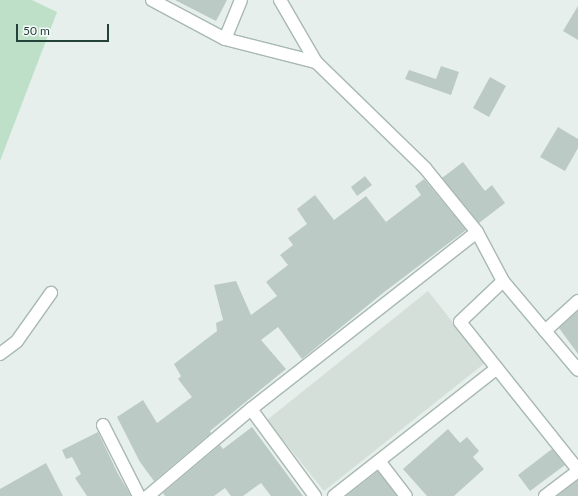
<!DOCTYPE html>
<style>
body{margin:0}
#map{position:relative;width:578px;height:496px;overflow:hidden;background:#e6efeb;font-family:Lato,sans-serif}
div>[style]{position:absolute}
.built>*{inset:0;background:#d4dfda}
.green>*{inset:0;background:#bfe0c8}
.building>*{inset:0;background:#bbcac4}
.roads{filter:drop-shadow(1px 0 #a8b8b2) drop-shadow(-1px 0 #a8b8b2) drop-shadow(0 1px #a8b8b2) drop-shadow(0 -1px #a8b8b2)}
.minor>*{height:12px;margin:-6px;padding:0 6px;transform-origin:6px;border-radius:6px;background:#fff}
span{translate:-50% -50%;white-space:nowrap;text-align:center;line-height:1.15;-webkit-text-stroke:4px #f7fbf9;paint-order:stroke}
.scale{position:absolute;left:16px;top:24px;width:93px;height:18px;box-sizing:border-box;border:2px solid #24423a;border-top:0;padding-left:5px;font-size:12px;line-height:14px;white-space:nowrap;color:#24423a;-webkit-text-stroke:3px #f7fbf9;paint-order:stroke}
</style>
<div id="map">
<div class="built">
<div style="clip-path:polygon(428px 291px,485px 363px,324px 491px,267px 420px)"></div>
</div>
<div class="green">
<div style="clip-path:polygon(0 0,32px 0,57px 12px,0 161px)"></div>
</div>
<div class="building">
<div style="clip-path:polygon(175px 0,227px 0,216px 21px)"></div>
<div style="clip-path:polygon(578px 6px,578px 40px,563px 31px)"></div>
<div style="clip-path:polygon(441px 66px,459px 72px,451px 95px,405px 79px,409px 70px,436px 79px)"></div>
<div style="clip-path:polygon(490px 77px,506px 86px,489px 117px,473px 108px)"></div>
<div style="clip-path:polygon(558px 127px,578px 139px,578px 148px,565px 171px,540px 157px)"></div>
<div style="clip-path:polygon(463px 162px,485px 191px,492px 185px,505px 203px,479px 223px,442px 178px)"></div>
<div style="clip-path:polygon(365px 176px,372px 185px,357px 196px,351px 187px)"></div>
<div style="clip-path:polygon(424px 179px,466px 230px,383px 293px,302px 359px,278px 327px,261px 340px,286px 369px,210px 431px,211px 433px,154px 481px,140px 462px,117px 417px,143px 400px,157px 423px,192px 397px,178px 379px,181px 376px,174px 364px,217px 331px,216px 323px,223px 320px,214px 285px,236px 281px,251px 315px,277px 296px,266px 282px,288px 265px,280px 255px,293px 245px,288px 238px,307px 224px,297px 209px,315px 195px,334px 220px,366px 196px,386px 222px,421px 195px,415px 186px)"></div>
<div style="clip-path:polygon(578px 311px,578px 354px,559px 328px)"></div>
<div style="clip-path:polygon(252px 427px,303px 496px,271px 496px,261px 483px,243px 496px,231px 496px,225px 488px,214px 496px,165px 496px,163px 493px,220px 445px,223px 449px)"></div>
<div style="clip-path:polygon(448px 429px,460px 443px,467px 437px,479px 451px,473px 457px,484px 469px,454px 496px,427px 496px,403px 469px)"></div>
<div style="clip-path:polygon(98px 432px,117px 472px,131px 496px,87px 496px,75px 478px,81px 474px,72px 457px,66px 459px,62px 450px)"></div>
<div style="clip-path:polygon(552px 449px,565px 465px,530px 491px,518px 475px)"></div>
<div style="clip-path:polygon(46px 463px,63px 496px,0 496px,0 489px)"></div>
<div style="clip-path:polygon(378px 471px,397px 496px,346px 496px)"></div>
<div style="clip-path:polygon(578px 480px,578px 496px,557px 496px,570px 486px)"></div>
</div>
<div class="roads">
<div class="minor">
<div style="left:152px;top:0;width:83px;rotate:28.1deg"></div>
<div style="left:225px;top:39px;width:94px;rotate:14.2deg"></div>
<div style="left:280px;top:0;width:72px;rotate:59.9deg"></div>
<div style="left:316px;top:62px;width:152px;rotate:44.2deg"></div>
<div style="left:425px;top:168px;width:82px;rotate:50.9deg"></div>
<div style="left:477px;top:232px;width:55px;rotate:62deg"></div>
<div style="left:503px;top:281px;width:116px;rotate:49.9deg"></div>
<div style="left:225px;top:39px;width:42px;rotate:-67.7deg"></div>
<div style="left:503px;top:281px;width:59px;rotate:136.4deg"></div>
<div style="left:460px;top:322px;width:189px;rotate:51.4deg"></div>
<div style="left:545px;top:331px;width:45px;rotate:-42.3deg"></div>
<div style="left:0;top:354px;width:21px;rotate:-37deg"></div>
<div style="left:17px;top:341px;width:59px;rotate:-54.7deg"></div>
<div style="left:251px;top:409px;width:108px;rotate:53.7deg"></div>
<div style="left:103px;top:425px;width:80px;rotate:63.1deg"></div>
<div style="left:379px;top:461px;width:44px;rotate:52.4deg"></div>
<div style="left:148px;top:496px;width:135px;rotate:-40.2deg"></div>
<div style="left:251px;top:409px;width:287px;rotate:-38.1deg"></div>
<div style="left:334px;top:496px;width:207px;rotate:-38.1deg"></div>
<div style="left:545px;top:496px;width:41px;rotate:-37.1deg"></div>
</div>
</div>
<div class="scale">50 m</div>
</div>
